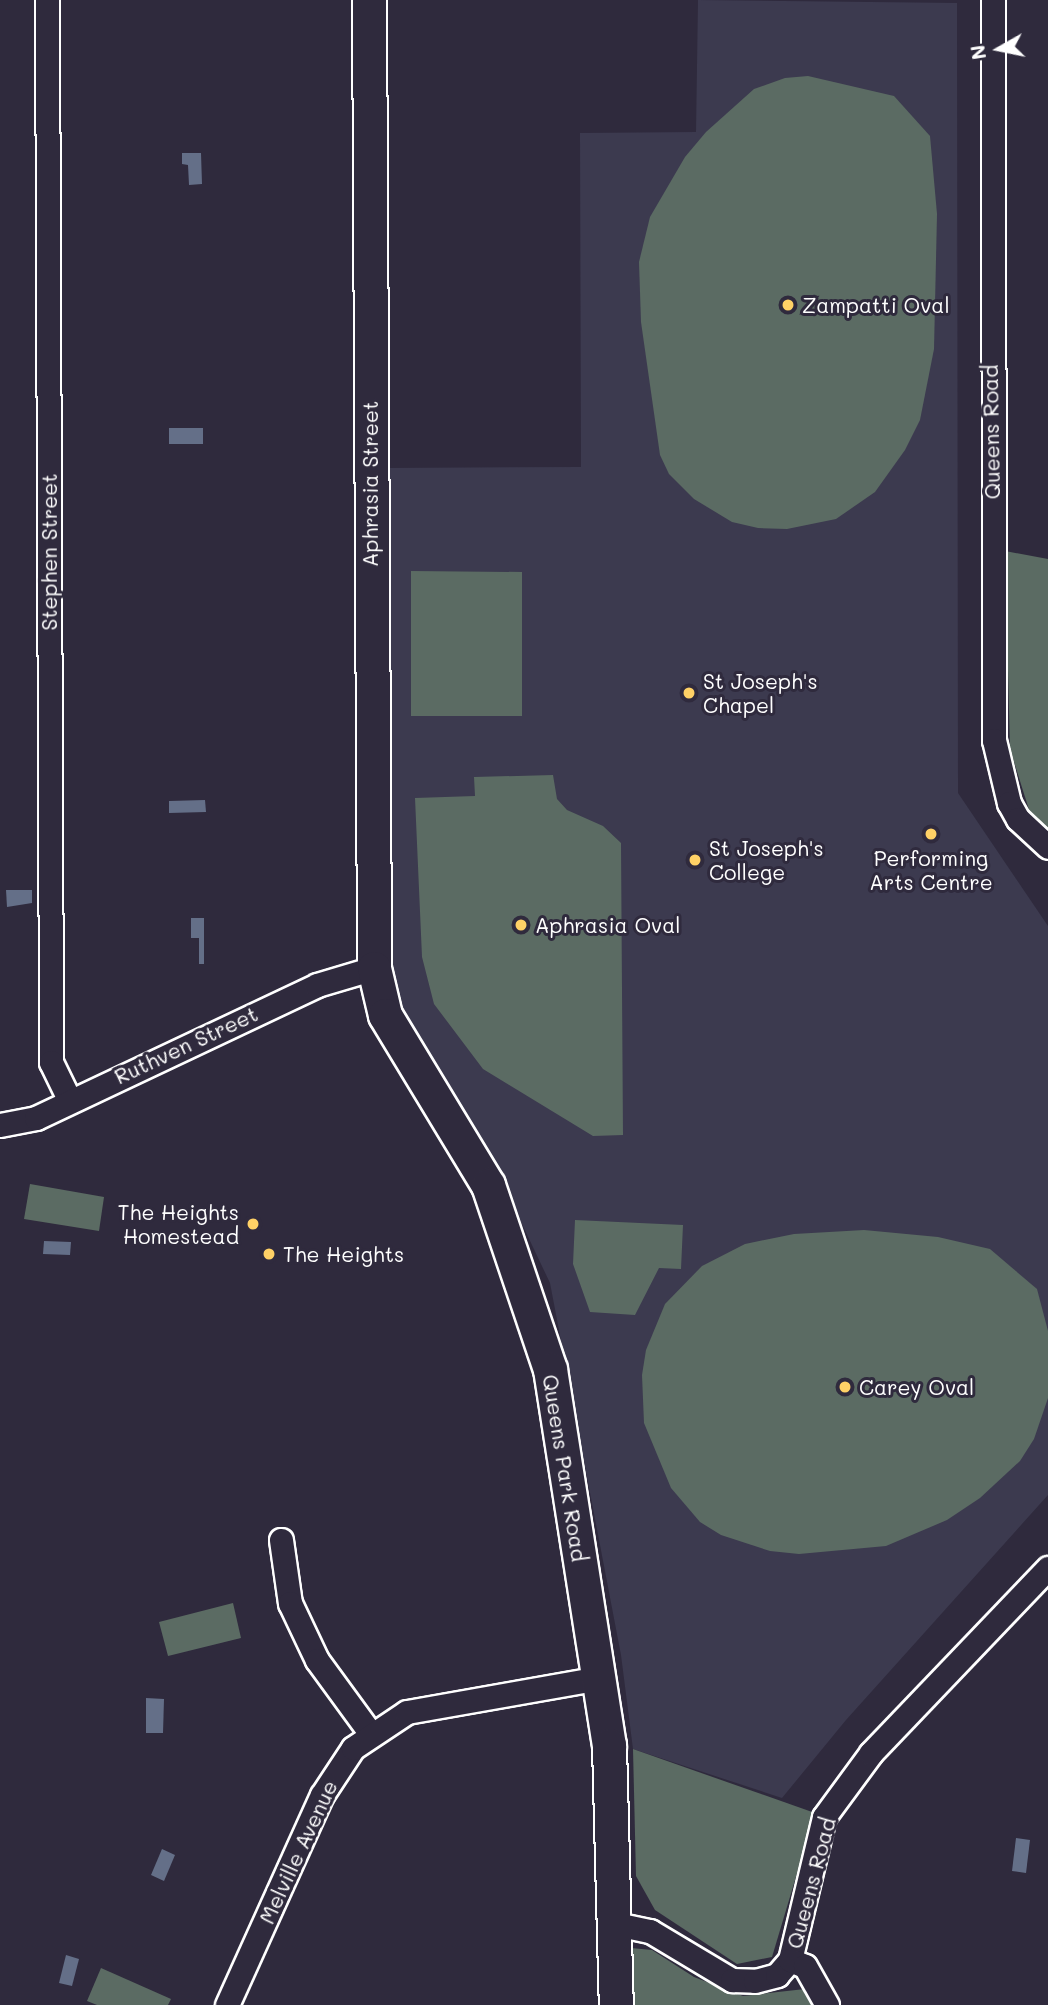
<!DOCTYPE html>
<style>
body{margin:0}
#map{position:relative;width:1048px;height:2005px;overflow:hidden;background:#2f2a3d;font-family:Mali,sans-serif}
div>[style]{position:absolute}
.built>*{inset:0;background:#3c3a4f}
.green>*{inset:0;background:#5b6b63}
.water>*{inset:0;background:#646f88}
.roads{filter:drop-shadow(2px 0 #fff) drop-shadow(-2px 0 #fff) drop-shadow(0 2px #fff) drop-shadow(0 -2px #fff)}
.minor>*{height:23px;margin:-11.5px;padding:0 11.5px;transform-origin:11.5px;border-radius:11.5px;background:#2f2a3d}
.secondary>*{height:33px;margin:-16.5px;padding:0 16.5px;transform-origin:16.5px;border-radius:16.5px;background:#2f2a3d}
.dots>*{width:19px;height:19px;translate:-50% -50%;box-sizing:border-box;border:4px solid #2f2a3d;border-radius:50%}
span{translate:-50% -50%;white-space:nowrap;text-align:center;line-height:1.15;-webkit-text-stroke:6px #2f2a3d;paint-order:stroke}
.poi-label{font-size:21px;color:#fff}
.left{translate:0 -50%;text-align:left}
.right{translate:-100% -50%;text-align:right}
.street-label{font-size:21px;color:#fff}
.north{position:absolute;left:964px;top:14px;width:70px;height:70px;-webkit-text-stroke:5px #2f2a3d;paint-order:stroke;rotate:261deg;font-size:19px;font-weight:700;line-height:28px;text-align:center;color:#fff}
.north::after{content:'';display:block;margin:auto;width:24px;height:32px;background:#fff;clip-path:polygon(50% 0,100% 100%,50% 72%,0 100%)}
</style>
<div id="map">
<div class="built">
<div style="clip-path:polygon(698px 0,957px 3px,958px 793px,1048px 926px,1048px 1495px,846px 1720px,782px 1798px,633px 1749px,621px 1655px,550px 1283px,494px 1165px,402px 1016px,387px 947px,386px 468px,581px 467px,580px 133px,696px 132px)"></div>
</div>
<div class="green">
<div style="clip-path:polygon(808px 76px,894px 96px,930px 136px,937px 214px,934px 349px,920px 420px,905px 450px,875px 492px,836px 519px,787px 529px,758px 528px,732px 522px,694px 499px,669px 474px,660px 455px,641px 322px,639px 262px,650px 217px,685px 157px,706px 132px,754px 89px,785px 78px)"></div>
<div style="clip-path:polygon(1005px 551px,1048px 559px,1048px 832px,1031px 816px,1010px 749px)"></div>
<div style="clip-path:polygon(411px 571px,522px 572px,522px 716px,411px 716px)"></div>
<div style="clip-path:polygon(553px 775px,557px 799px,567px 810px,603px 826px,621px 843px,623px 1135px,593px 1136px,483px 1069px,434px 1004px,422px 957px,415px 798px,475px 796px,474px 777px)"></div>
<div style="clip-path:polygon(30px 1184px,104px 1197px,99px 1231px,24px 1219px)"></div>
<div style="clip-path:polygon(575px 1220px,683px 1225px,681px 1269px,659px 1268px,635px 1315px,590px 1312px,573px 1264px)"></div>
<div style="clip-path:polygon(864px 1230px,938px 1237px,990px 1249px,1037px 1289px,1048px 1331px,1048px 1398px,1034px 1439px,1020px 1461px,980px 1498px,947px 1520px,886px 1546px,799px 1554px,770px 1551px,721px 1535px,700px 1522px,671px 1488px,644px 1423px,642px 1375px,646px 1350px,665px 1304px,702px 1266px,745px 1244px,794px 1234px)"></div>
<div style="clip-path:polygon(233px 1603px,241px 1638px,168px 1656px,159px 1622px)"></div>
<div style="clip-path:polygon(633px 1749px,815px 1813px,772px 1957px,737px 1964px,655px 1910px,636px 1876px)"></div>
<div style="clip-path:polygon(631px 1948px,652px 1950px,694px 1977px,743px 1996px,805px 1989px,812px 2005px,625px 2005px)"></div>
<div style="clip-path:polygon(101px 1968px,171px 1999px,168px 2005px,97px 2005px,87px 2001px)"></div>
</div>
<div class="water">
<div style="clip-path:polygon(182px 153px,201px 153px,202px 184px,189px 185px,188px 165px,182px 164px)"></div>
<div style="clip-path:polygon(169px 428px,203px 428px,203px 444px,169px 444px)"></div>
<div style="clip-path:polygon(205px 800px,206px 812px,169px 813px,169px 801px)"></div>
<div style="clip-path:polygon(6px 890px,32px 890px,32px 903px,7px 907px)"></div>
<div style="clip-path:polygon(191px 918px,204px 918px,204px 964px,199px 964px,199px 938px,191px 938px)"></div>
<div style="clip-path:polygon(44px 1241px,71px 1242px,70px 1255px,43px 1254px)"></div>
<div style="clip-path:polygon(146px 1698px,164px 1699px,163px 1733px,146px 1733px)"></div>
<div style="clip-path:polygon(1016px 1838px,1030px 1840px,1026px 1873px,1012px 1871px)"></div>
<div style="clip-path:polygon(162px 1849px,175px 1855px,164px 1881px,151px 1875px)"></div>
<div style="clip-path:polygon(66px 1955px,79px 1959px,72px 1986px,59px 1983px)"></div>
</div>
<div class="roads">
<div class="minor">
<div style="left:47px;top:0;width:1062px;rotate:89.78deg"></div>
<div style="left:51px;top:1062px;width:41px;rotate:64.1deg"></div>
<div style="left:993px;top:0;width:740px;rotate:89.92deg"></div>
<div style="left:994px;top:740px;width:65px;rotate:76.6deg"></div>
<div style="left:1009px;top:803px;width:18px;rotate:61deg"></div>
<div style="left:1018px;top:819px;width:41px;rotate:43deg"></div>
<div style="left:0;top:1125px;width:37px;rotate:-11deg"></div>
<div style="left:36px;top:1118px;width:311px;rotate:-25.3deg"></div>
<div style="left:317px;top:985px;width:59px;rotate:-16.6deg"></div>
<div style="left:281px;top:1540px;width:64px;rotate:81.9deg"></div>
<div style="left:290px;top:1603px;width:63px;rotate:64.7deg"></div>
<div style="left:317px;top:1660px;width:92px;rotate:53.9deg"></div>
<div style="left:616px;top:1924px;width:35px;rotate:12deg"></div>
<div style="left:650px;top:1931px;width:96px;rotate:30.9deg"></div>
<div style="left:732px;top:1980px;width:23px;rotate:2deg"></div>
<div style="left:755px;top:1981px;width:23px;rotate:-15deg"></div>
<div style="left:777px;top:1975px;width:20px;rotate:-49deg"></div>
<div style="left:790px;top:1960px;width:147px;rotate:-76.6deg"></div>
<div style="left:824px;top:1817px;width:79px;rotate:-53.7deg"></div>
<div style="left:871px;top:1753px;width:256px;rotate:-46.3deg"></div>
<div style="left:790px;top:1960px;width:16px;rotate:22deg"></div>
<div style="left:805px;top:1966px;width:45px;rotate:60.6deg"></div>
<div style="left:227px;top:2005px;width:230px;rotate:-65.7deg"></div>
<div style="left:322px;top:1795px;width:56px;rotate:-56.6deg"></div>
<div style="left:353px;top:1748px;width:65px;rotate:-33.7deg"></div>
<div style="left:407px;top:1712px;width:195px;rotate:-10deg"></div>
</div>
<div class="secondary">
<div style="left:369px;top:0;width:968px;rotate:89.7deg"></div>
<div style="left:374px;top:968px;width:48px;rotate:76.8deg"></div>
<div style="left:385px;top:1015px;width:199px;rotate:58.8deg"></div>
<div style="left:488px;top:1185px;width:194px;rotate:71.4deg"></div>
<div style="left:550px;top:1369px;width:381px;rotate:81.1deg"></div>
<div style="left:609px;top:1745px;width:260px;rotate:88.5deg"></div>
</div>
</div>
<div class="dots">
<div style="left:788px;top:305px;background:#ffd166"></div>
<div style="left:689px;top:693px;background:#ffd166"></div>
<div style="left:931px;top:834px;background:#ffd166"></div>
<div style="left:695px;top:860px;background:#ffd166"></div>
<div style="left:521px;top:925px;background:#ffd166"></div>
<div style="left:253px;top:1224px;background:#ffd166"></div>
<div style="left:269px;top:1254px;background:#ffd166"></div>
<div style="left:845px;top:1387px;background:#ffd166"></div>
</div>
<div class="poi-label">
<span class="left" style="left:802px;top:305px">Zampatti Oval</span>
<span class="left" style="left:703px;top:693px">St Joseph's<br>Chapel</span>
<span class="left" style="left:709px;top:860px">St Joseph's<br>College</span>
<span style="left:931px;top:870px">Performing<br>Arts Centre</span>
<span class="left" style="left:535px;top:925px">Aphrasia Oval</span>
<span class="right" style="left:239px;top:1224px">The Heights<br>Homestead</span>
<span class="left" style="left:283px;top:1254px">The Heights</span>
<span class="left" style="left:859px;top:1387px">Carey Oval</span>
</div>
<div class="street-label">
<span style="left:991px;top:432px;rotate:-91deg">Queens Road</span>
<span style="left:370px;top:484px;rotate:-90deg">Aphrasia Street</span>
<span style="left:49px;top:552px;rotate:-90deg">Stephen Street</span>
<span style="left:186px;top:1045px;rotate:-25deg">Ruthven Street</span>
<span style="left:565px;top:1468px;rotate:81deg">Queens Park Road</span>
<span style="left:298px;top:1852px;rotate:-65deg">Melville Avenue</span>
<span style="left:811px;top:1883px;rotate:-75deg">Queens Road</span>
</div>
<div class="north">N</div>
</div>
